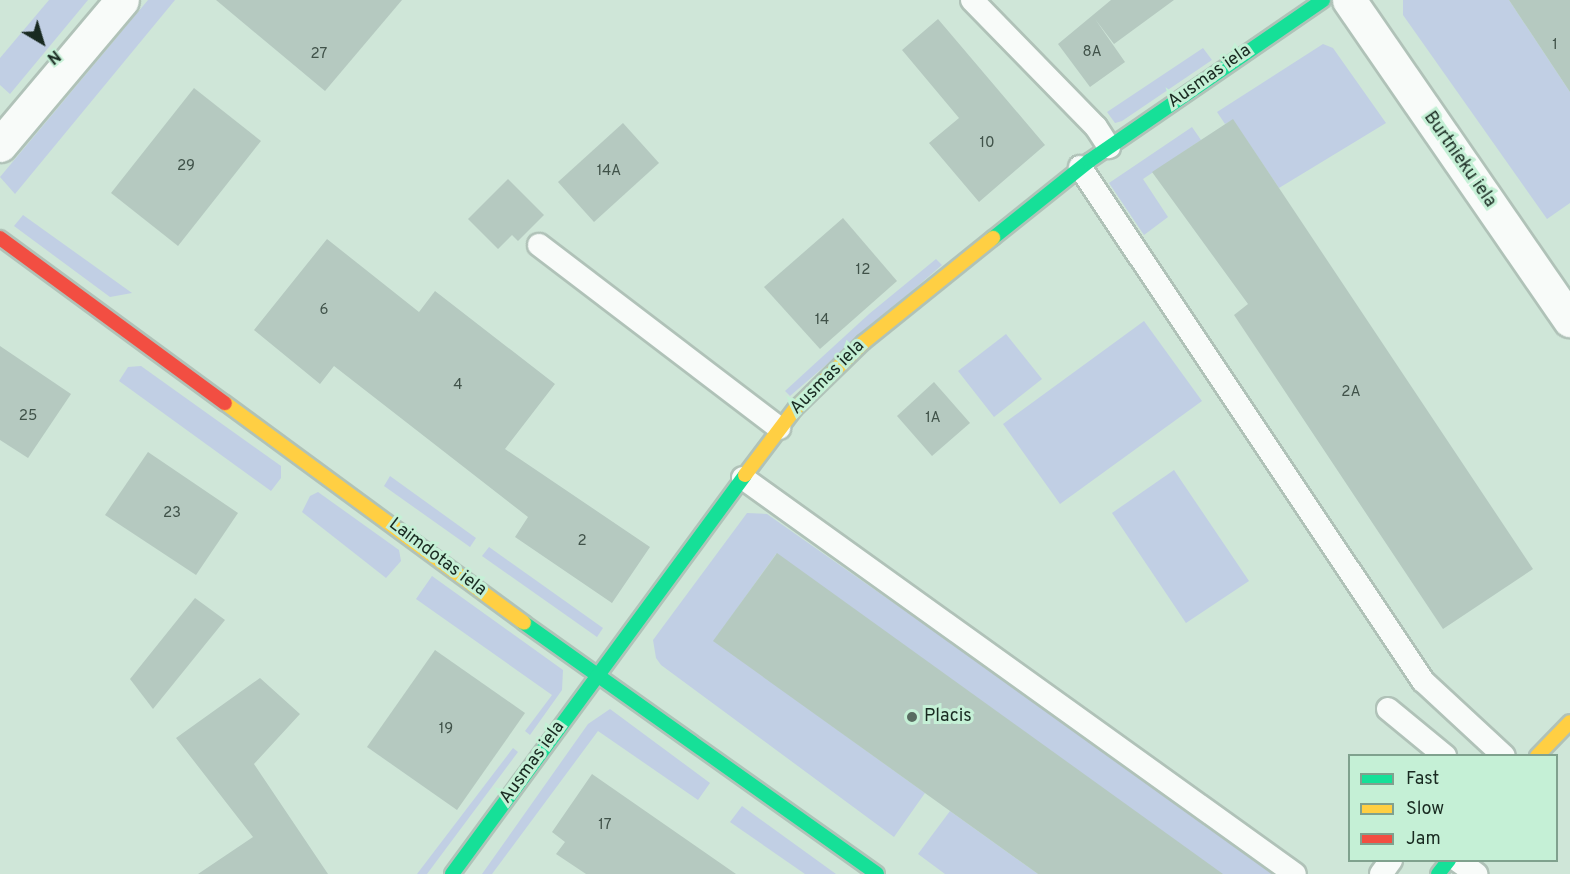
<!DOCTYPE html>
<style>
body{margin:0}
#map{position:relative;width:1570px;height:874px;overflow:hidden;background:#cfe6d8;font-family:Overpass,sans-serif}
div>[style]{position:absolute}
.green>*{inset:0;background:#c1cfe4}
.building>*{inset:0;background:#b5c9c0}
.roads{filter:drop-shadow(2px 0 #b0c2b8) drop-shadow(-2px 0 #b0c2b8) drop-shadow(0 2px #b0c2b8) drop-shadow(0 -2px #b0c2b8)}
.lane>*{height:22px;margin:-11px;padding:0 11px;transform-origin:11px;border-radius:11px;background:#f8fbf9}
.street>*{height:33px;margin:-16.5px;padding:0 16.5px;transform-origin:16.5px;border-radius:16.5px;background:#f8fbf9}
.fast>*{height:14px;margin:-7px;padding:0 7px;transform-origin:7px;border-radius:7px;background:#16e098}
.slow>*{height:14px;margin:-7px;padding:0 7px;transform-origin:7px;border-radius:7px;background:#ffcf43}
.jam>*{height:14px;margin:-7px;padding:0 7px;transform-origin:7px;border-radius:7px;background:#f24e42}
.dots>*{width:16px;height:16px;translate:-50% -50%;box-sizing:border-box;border:3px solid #c5f0d6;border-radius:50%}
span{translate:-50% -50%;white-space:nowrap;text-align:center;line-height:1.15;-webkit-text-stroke:6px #c5f0d6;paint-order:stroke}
.number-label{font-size:15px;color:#405249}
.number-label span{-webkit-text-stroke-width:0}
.street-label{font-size:18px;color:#192a21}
.poi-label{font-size:18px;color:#192a21}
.left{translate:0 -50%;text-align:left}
.legend{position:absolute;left:1348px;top:754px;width:210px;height:108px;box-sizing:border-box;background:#c5f0d6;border:2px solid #80a18e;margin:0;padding:8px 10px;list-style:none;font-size:18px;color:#192a21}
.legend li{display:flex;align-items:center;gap:12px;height:30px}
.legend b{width:30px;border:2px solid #80a18e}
.north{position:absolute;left:12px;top:12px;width:60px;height:60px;-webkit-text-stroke:4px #c5f0d6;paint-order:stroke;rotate:142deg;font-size:16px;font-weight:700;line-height:24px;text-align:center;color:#192a21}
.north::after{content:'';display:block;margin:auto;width:21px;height:27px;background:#192a21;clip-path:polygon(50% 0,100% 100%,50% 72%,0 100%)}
</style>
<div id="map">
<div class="green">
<div style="clip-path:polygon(49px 0,88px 0,10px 94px,0 85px,0 58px)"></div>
<div style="clip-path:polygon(148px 0,175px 0,15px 194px,0 177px)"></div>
<div style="clip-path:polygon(1509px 0,1570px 92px,1570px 203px,1547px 219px,1403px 15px,1403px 0)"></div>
<div style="clip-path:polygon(1323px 44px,1333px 48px,1386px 123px,1279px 188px,1233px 120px,1225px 124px,1217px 112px)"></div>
<div style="clip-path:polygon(1203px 48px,1212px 60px,1122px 121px,1115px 123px,1107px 112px)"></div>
<div style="clip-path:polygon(1192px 127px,1201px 140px,1143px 179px,1168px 217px,1144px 235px,1109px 183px)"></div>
<div style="clip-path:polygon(23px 215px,132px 293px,110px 297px,14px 226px)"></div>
<div style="clip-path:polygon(936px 259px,942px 265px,790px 396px,785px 391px,869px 314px)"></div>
<div style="clip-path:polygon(1144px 321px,1202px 401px,1060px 504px,1003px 424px)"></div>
<div style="clip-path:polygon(1006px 334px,1042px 379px,994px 417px,958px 371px)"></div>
<div style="clip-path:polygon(141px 366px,281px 466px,281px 478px,271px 491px,119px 381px,128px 367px)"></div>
<div style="clip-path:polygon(1174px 470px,1249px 581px,1186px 623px,1112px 513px)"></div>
<div style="clip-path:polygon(390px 476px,476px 538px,470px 547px,384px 486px)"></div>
<div style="clip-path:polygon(318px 492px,399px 550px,401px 561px,386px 578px,302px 512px,310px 496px)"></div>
<div style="clip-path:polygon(747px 513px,767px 514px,1280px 874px,1214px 874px,776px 554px,714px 641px,925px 793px,894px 837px,661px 665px,656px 658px,653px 640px)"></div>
<div style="clip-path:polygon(489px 547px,603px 628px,597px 637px,482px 556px)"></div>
<div style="clip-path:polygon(432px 576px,563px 670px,562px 690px,530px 735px,525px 731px,552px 695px,416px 599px)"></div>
<div style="clip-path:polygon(610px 709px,710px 783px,698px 800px,598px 731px,492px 874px,482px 874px,588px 724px)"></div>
<div style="clip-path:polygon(513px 748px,518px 752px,427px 874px,417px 874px)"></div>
<div style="clip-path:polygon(742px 806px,836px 874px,805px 874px,730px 822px)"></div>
<div style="clip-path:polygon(950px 811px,1038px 874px,945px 874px,918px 854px)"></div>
</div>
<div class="building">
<div style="clip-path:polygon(216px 0,402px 0,325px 91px)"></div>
<div style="clip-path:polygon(1111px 0,1174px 0,1114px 44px,1095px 19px,1125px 62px,1090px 87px,1058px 44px)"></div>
<div style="clip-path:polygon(1509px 0,1570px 0,1570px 92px)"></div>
<div style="clip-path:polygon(938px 19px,1045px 145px,979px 202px,929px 143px,959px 118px,902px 50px)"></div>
<div style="clip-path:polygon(194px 88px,261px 141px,178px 246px,111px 193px)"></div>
<div style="clip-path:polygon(1233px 119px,1533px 569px,1443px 629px,1234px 315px,1248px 304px,1152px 172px)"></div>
<div style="clip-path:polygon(623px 123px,659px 163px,594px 222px,558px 182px)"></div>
<div style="clip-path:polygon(508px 179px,544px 215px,518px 241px,512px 235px,498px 249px,468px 219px)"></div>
<div style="clip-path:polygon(843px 218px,897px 281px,820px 349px,764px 287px)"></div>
<div style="clip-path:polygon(327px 239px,419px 312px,435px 291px,555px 384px,505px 449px,650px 547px,612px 603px,515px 537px,528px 517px,334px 366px,320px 384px,254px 330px)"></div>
<div style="clip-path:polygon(0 346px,71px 394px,28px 458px,0 440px)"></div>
<div style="clip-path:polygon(934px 382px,970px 423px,932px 456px,897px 416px)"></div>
<div style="clip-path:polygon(148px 452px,238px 513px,196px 575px,105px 515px)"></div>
<div style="clip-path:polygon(777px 553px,1223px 874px,1038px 874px,950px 811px,713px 641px)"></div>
<div style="clip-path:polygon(195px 598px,225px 620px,153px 709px,130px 679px)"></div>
<div style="clip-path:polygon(435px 650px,525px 713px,457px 810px,367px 747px)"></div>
<div style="clip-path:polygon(260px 678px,300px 714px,254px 764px,328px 874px,198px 874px,253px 837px,176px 738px)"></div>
<div style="clip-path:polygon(592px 774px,736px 874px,586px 874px,556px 854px,565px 842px,552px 832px)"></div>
</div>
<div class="roads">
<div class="lane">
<div style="left:972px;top:0;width:177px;rotate:45.7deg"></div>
<div style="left:1096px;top:127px;width:24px;rotate:57deg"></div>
<div style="left:1080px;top:167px;width:618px;rotate:56.28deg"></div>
<div style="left:1423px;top:681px;width:110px;rotate:42.8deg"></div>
<div style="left:539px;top:245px;width:302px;rotate:37.3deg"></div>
<div style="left:743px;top:478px;width:679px;rotate:35.66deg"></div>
<div style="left:1388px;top:709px;width:74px;rotate:39.5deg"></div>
<div style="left:1457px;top:860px;width:24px;rotate:36deg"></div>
<div style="left:1381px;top:874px;width:17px;rotate:-54deg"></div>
</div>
<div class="street">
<div style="left:1349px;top:0;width:389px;rotate:55.4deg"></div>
<div style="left:0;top:145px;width:189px;rotate:-49.9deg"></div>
</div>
<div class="fast">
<div style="left:993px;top:238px;width:123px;rotate:-38.7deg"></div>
<div style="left:1089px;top:161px;width:284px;rotate:-34.5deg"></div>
<div style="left:524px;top:623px;width:433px;rotate:35.4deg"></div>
<div style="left:452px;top:874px;width:495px;rotate:-53.7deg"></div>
<div style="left:1438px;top:874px;width:18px;rotate:-52deg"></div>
</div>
<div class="slow">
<div style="left:225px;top:403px;width:371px;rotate:36.3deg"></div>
<div style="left:745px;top:475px;width:83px;rotate:-52.9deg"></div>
<div style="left:795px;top:409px;width:96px;rotate:-44.2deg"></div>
<div style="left:864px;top:342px;width:166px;rotate:-38.9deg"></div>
<div style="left:1537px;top:756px;width:47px;rotate:-45.9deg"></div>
</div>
<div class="jam">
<div style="left:0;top:238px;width:279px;rotate:36.3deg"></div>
</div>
</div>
<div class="dots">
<div style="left:912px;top:717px;background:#596c61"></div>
</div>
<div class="number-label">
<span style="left:1555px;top:46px">1</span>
<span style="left:1092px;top:53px">8A</span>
<span style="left:319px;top:55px">27</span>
<span style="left:987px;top:144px">10</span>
<span style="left:186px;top:167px">29</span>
<span style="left:609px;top:172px">14A</span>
<span style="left:863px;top:271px">12</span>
<span style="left:324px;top:311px">6</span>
<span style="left:822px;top:321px">14</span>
<span style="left:458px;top:386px">4</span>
<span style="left:1351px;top:393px">2A</span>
<span style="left:28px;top:417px">25</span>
<span style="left:933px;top:419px">1A</span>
<span style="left:172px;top:514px">23</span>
<span style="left:582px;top:542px">2</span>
<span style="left:446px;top:730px">19</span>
<span style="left:605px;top:826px">17</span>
</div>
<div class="street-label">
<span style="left:1210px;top:77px;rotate:-35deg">Ausmas iela</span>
<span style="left:1459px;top:160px;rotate:55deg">Burtnieku iela</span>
<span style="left:828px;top:378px;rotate:-45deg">Ausmas iela</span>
<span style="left:437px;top:558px;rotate:37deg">Laimdotas iela</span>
<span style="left:533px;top:763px;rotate:-54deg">Ausmas iela</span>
</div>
<div class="poi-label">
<span class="left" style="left:924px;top:717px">Placis</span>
</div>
<ul class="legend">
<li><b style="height:8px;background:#16e098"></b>Fast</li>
<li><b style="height:8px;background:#ffcf43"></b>Slow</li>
<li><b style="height:8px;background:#f24e42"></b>Jam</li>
</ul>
<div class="north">N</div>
</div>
